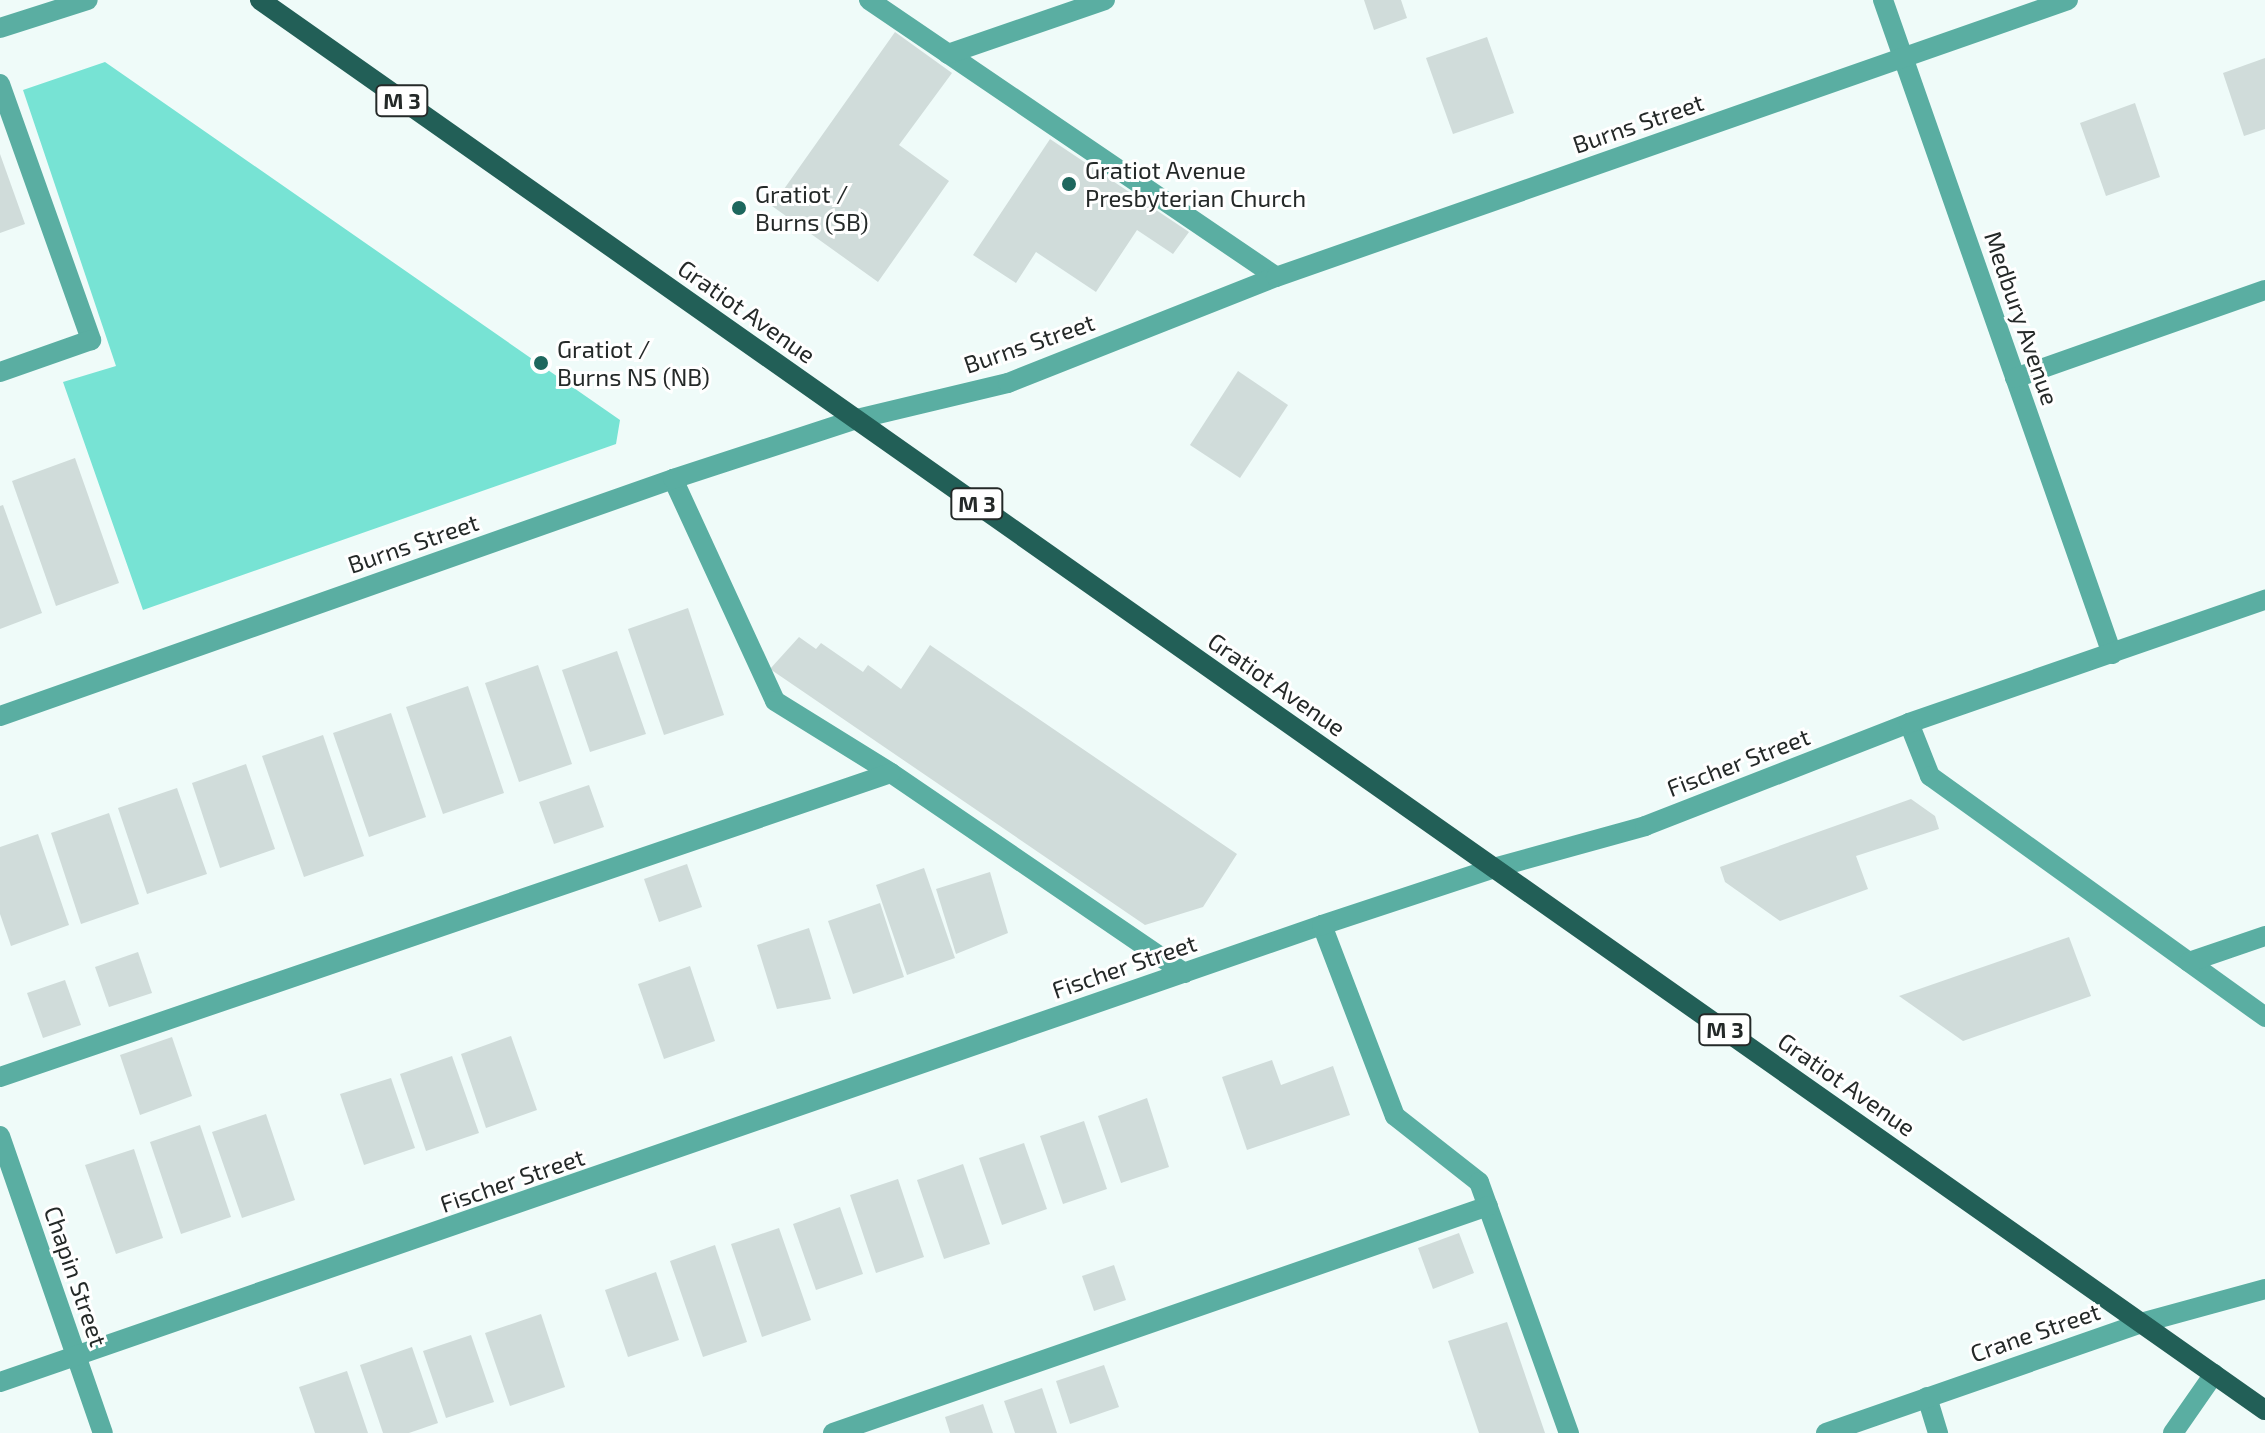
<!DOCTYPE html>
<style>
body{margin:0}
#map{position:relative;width:2265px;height:1433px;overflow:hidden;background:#effbf9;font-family:"Exo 2",sans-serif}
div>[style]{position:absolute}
.green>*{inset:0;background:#77e3d4}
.building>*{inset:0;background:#d0dcda}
.minor>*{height:20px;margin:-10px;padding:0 10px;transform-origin:10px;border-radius:10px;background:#5aaea2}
.major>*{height:20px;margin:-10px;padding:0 10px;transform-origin:10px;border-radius:10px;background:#225f57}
.dots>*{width:22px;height:22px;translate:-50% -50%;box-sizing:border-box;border:4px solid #fff;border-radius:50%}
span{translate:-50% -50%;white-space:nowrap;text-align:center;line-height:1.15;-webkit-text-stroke:6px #fff;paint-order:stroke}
.shield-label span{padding:2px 6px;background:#fff;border:2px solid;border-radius:6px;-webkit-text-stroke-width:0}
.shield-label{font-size:22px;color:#242928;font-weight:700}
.street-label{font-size:24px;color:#242928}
.poi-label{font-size:24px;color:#242928}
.left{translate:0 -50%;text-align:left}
</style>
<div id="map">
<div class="green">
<div style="clip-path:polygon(105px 62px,620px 420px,616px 444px,143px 610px,63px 382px,116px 366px,23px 90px)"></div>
</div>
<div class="building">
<div style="clip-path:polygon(1364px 0,1401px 0,1407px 18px,1374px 30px)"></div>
<div style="clip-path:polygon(895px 32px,952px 73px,899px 145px,949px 181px,878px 282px,772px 206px)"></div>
<div style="clip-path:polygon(1487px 37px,1514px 113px,1453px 134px,1426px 58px)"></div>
<div style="clip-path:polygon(2265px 58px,2265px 129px,2244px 136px,2223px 73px)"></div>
<div style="clip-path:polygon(2135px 103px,2160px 177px,2106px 196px,2080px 123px)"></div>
<div style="clip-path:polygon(1050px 139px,1189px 232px,1173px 254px,1137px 230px,1096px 292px,1036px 252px,1016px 283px,973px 255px)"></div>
<div style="clip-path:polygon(0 154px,25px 224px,0 233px)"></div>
<div style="clip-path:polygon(1238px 371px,1288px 405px,1240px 478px,1190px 445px)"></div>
<div style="clip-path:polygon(75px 458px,119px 583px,56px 606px,12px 481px)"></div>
<div style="clip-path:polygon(3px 505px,42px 613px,0 629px,0 506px)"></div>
<div style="clip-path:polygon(688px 608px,724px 715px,664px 735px,628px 629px)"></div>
<div style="clip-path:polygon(799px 637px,816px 649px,821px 643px,863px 672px,868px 665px,901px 689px,930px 645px,1237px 854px,1203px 907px,1145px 925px,770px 669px)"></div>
<div style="clip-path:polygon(617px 651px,646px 734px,590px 752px,562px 670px)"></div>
<div style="clip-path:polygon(538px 665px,572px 764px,519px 782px,485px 683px)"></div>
<div style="clip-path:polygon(468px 686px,504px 793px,443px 814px,406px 707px)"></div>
<div style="clip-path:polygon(391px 713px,426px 817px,369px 837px,333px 733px)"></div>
<div style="clip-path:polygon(323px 735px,364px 856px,304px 877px,262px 756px)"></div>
<div style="clip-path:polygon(246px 764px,275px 849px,220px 868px,192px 783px)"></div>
<div style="clip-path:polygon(589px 785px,604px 827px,554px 844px,539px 802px)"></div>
<div style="clip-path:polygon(177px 788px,207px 874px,147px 894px,118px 808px)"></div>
<div style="clip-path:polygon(1911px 799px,1935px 816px,1939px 829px,1856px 856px,1868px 889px,1780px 921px,1725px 882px,1720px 867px)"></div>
<div style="clip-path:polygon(109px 813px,139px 904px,81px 924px,51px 833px)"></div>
<div style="clip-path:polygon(38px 834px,69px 925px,11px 946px,0 914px,0 847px)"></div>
<div style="clip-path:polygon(687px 864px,702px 907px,659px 922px,644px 879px)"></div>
<div style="clip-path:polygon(924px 868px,955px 958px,907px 975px,876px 885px)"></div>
<div style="clip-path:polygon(990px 872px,1008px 933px,956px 954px,936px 889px)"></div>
<div style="clip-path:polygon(880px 903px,904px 977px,853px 994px,828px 921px)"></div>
<div style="clip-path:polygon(809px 928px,831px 999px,777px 1009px,757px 945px)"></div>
<div style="clip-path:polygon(2069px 937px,2091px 996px,1963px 1041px,1899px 996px)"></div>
<div style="clip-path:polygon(138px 952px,152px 993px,109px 1007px,95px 967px)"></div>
<div style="clip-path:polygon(690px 966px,715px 1041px,664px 1059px,638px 984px)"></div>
<div style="clip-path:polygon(65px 980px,81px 1025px,43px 1038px,27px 993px)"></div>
<div style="clip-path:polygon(511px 1036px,537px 1110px,486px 1128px,461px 1054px)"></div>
<div style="clip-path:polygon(172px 1037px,192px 1096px,140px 1115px,120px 1055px)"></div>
<div style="clip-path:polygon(452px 1056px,479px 1133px,426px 1151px,400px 1074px)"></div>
<div style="clip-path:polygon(1272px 1060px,1281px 1085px,1333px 1066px,1350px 1115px,1247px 1150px,1222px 1077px)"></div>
<div style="clip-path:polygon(391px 1078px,415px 1148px,364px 1165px,340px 1094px)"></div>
<div style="clip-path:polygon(1147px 1098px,1169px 1167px,1121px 1183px,1098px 1116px)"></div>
<div style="clip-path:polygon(266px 1114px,295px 1200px,242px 1218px,212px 1132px)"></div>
<div style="clip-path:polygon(1084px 1121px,1107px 1189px,1063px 1204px,1040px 1136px)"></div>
<div style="clip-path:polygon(200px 1125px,231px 1217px,181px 1234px,150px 1142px)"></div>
<div style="clip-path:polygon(1024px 1143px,1047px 1209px,1002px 1225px,979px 1158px)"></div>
<div style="clip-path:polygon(134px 1149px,163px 1238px,116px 1254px,85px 1165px)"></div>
<div style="clip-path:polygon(963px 1164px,990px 1244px,944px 1259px,917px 1180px)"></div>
<div style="clip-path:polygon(898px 1179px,924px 1257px,876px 1273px,850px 1195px)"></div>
<div style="clip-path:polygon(840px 1207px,863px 1274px,816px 1290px,793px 1224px)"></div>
<div style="clip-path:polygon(779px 1228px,811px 1320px,762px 1337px,731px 1244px)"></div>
<div style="clip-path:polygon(1459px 1233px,1474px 1273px,1433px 1289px,1418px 1248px)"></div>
<div style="clip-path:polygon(715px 1245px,747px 1342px,703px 1357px,670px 1261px)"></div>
<div style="clip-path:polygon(1114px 1265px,1126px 1300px,1094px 1311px,1082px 1276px)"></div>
<div style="clip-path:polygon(656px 1272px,679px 1340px,628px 1357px,605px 1290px)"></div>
<div style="clip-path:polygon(541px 1314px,565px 1387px,510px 1406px,485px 1333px)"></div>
<div style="clip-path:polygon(1507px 1322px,1545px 1433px,1479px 1433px,1448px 1341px)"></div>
<div style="clip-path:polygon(471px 1335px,494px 1402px,446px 1418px,423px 1351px)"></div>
<div style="clip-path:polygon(412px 1347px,438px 1423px,409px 1433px,383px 1433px,360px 1365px)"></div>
<div style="clip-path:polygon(1104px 1365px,1119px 1407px,1070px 1424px,1056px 1381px)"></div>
<div style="clip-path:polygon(347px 1371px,368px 1433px,315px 1433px,299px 1387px)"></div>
<div style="clip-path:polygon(1042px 1388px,1057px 1433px,1015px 1433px,1004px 1401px)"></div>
<div style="clip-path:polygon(983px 1404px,993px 1433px,950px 1433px,945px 1417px)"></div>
</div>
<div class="minor">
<div style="left:869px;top:0;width:492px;rotate:34.2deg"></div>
<div style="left:1883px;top:0;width:693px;rotate:70.7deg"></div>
<div style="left:0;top:28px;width:92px;rotate:-17.7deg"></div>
<div style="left:948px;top:54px;width:166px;rotate:-19deg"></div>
<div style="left:0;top:84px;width:272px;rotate:70.4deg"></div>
<div style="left:91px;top:340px;width:96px;rotate:160.6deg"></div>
<div style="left:2015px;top:378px;width:265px;rotate:-19.4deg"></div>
<div style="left:673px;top:479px;width:244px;rotate:65.3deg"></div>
<div style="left:775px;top:701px;width:137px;rotate:31.8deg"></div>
<div style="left:891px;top:773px;width:355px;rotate:34.3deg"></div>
<div style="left:0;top:716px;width:714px;rotate:-19.4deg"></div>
<div style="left:673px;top:479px;width:194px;rotate:-18.1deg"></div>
<div style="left:857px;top:419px;width:155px;rotate:-13.4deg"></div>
<div style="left:1008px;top:383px;width:288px;rotate:-21.6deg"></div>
<div style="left:1276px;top:277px;width:839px;rotate:-19.28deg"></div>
<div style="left:1909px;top:723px;width:57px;rotate:68.4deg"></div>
<div style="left:1930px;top:776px;width:413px;rotate:35.7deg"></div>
<div style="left:1322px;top:925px;width:204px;rotate:69.1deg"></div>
<div style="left:1395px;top:1116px;width:107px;rotate:38.2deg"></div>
<div style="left:1479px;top:1182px;width:267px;rotate:70.3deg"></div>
<div style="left:2189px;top:962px;width:80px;rotate:-18.9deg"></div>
<div style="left:0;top:1077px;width:941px;rotate:-18.84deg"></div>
<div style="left:0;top:1136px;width:314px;rotate:70.9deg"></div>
<div style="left:0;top:1382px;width:1399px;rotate:-19.07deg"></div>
<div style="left:1322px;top:925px;width:181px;rotate:-18.3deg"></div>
<div style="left:1494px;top:868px;width:157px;rotate:-15.5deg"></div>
<div style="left:1645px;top:826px;width:283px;rotate:-21.3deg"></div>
<div style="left:1909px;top:723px;width:377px;rotate:-19.1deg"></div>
<div style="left:1927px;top:1397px;width:38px;rotate:73deg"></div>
<div style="left:833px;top:1433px;width:693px;rotate:-19.11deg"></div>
<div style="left:1826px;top:1433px;width:334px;rotate:-19.2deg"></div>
<div style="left:2141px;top:1323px;width:129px;rotate:-15.3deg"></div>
<div style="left:2173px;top:1433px;width:72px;rotate:-55.2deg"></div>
</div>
<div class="major">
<div style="left:260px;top:0;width:2451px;rotate:35.12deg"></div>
</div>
<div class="dots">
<div style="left:1069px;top:184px;background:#1e675e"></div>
<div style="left:739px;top:208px;background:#1e675e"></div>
<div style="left:541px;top:363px;background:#1e675e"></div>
</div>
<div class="shield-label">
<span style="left:402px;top:101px">M 3</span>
<span style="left:977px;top:504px">M 3</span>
<span style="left:1725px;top:1030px">M 3</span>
</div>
<div class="street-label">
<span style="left:1638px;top:123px;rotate:-19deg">Burns Street</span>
<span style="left:747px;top:311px;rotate:35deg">Gratiot Avenue</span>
<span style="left:2022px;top:318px;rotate:71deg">Medbury Avenue</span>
<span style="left:1029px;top:343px;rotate:-19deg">Burns Street</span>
<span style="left:413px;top:543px;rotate:-19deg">Burns Street</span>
<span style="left:1277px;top:684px;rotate:35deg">Gratiot Avenue</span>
<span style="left:1738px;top:762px;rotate:-21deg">Fischer Street</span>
<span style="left:1124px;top:966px;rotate:-19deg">Fischer Street</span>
<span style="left:1847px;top:1084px;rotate:35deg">Gratiot Avenue</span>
<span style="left:512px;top:1180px;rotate:-19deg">Fischer Street</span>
<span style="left:76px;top:1276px;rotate:71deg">Chapin Street</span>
<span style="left:2035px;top:1332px;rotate:-19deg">Crane Street</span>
</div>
<div class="poi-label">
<span class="left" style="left:1085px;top:184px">Gratiot Avenue<br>Presbyterian Church</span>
<span class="left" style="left:755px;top:208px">Gratiot /<br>Burns (SB)</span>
<span class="left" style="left:557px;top:363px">Gratiot /<br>Burns NS (NB)</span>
</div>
</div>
